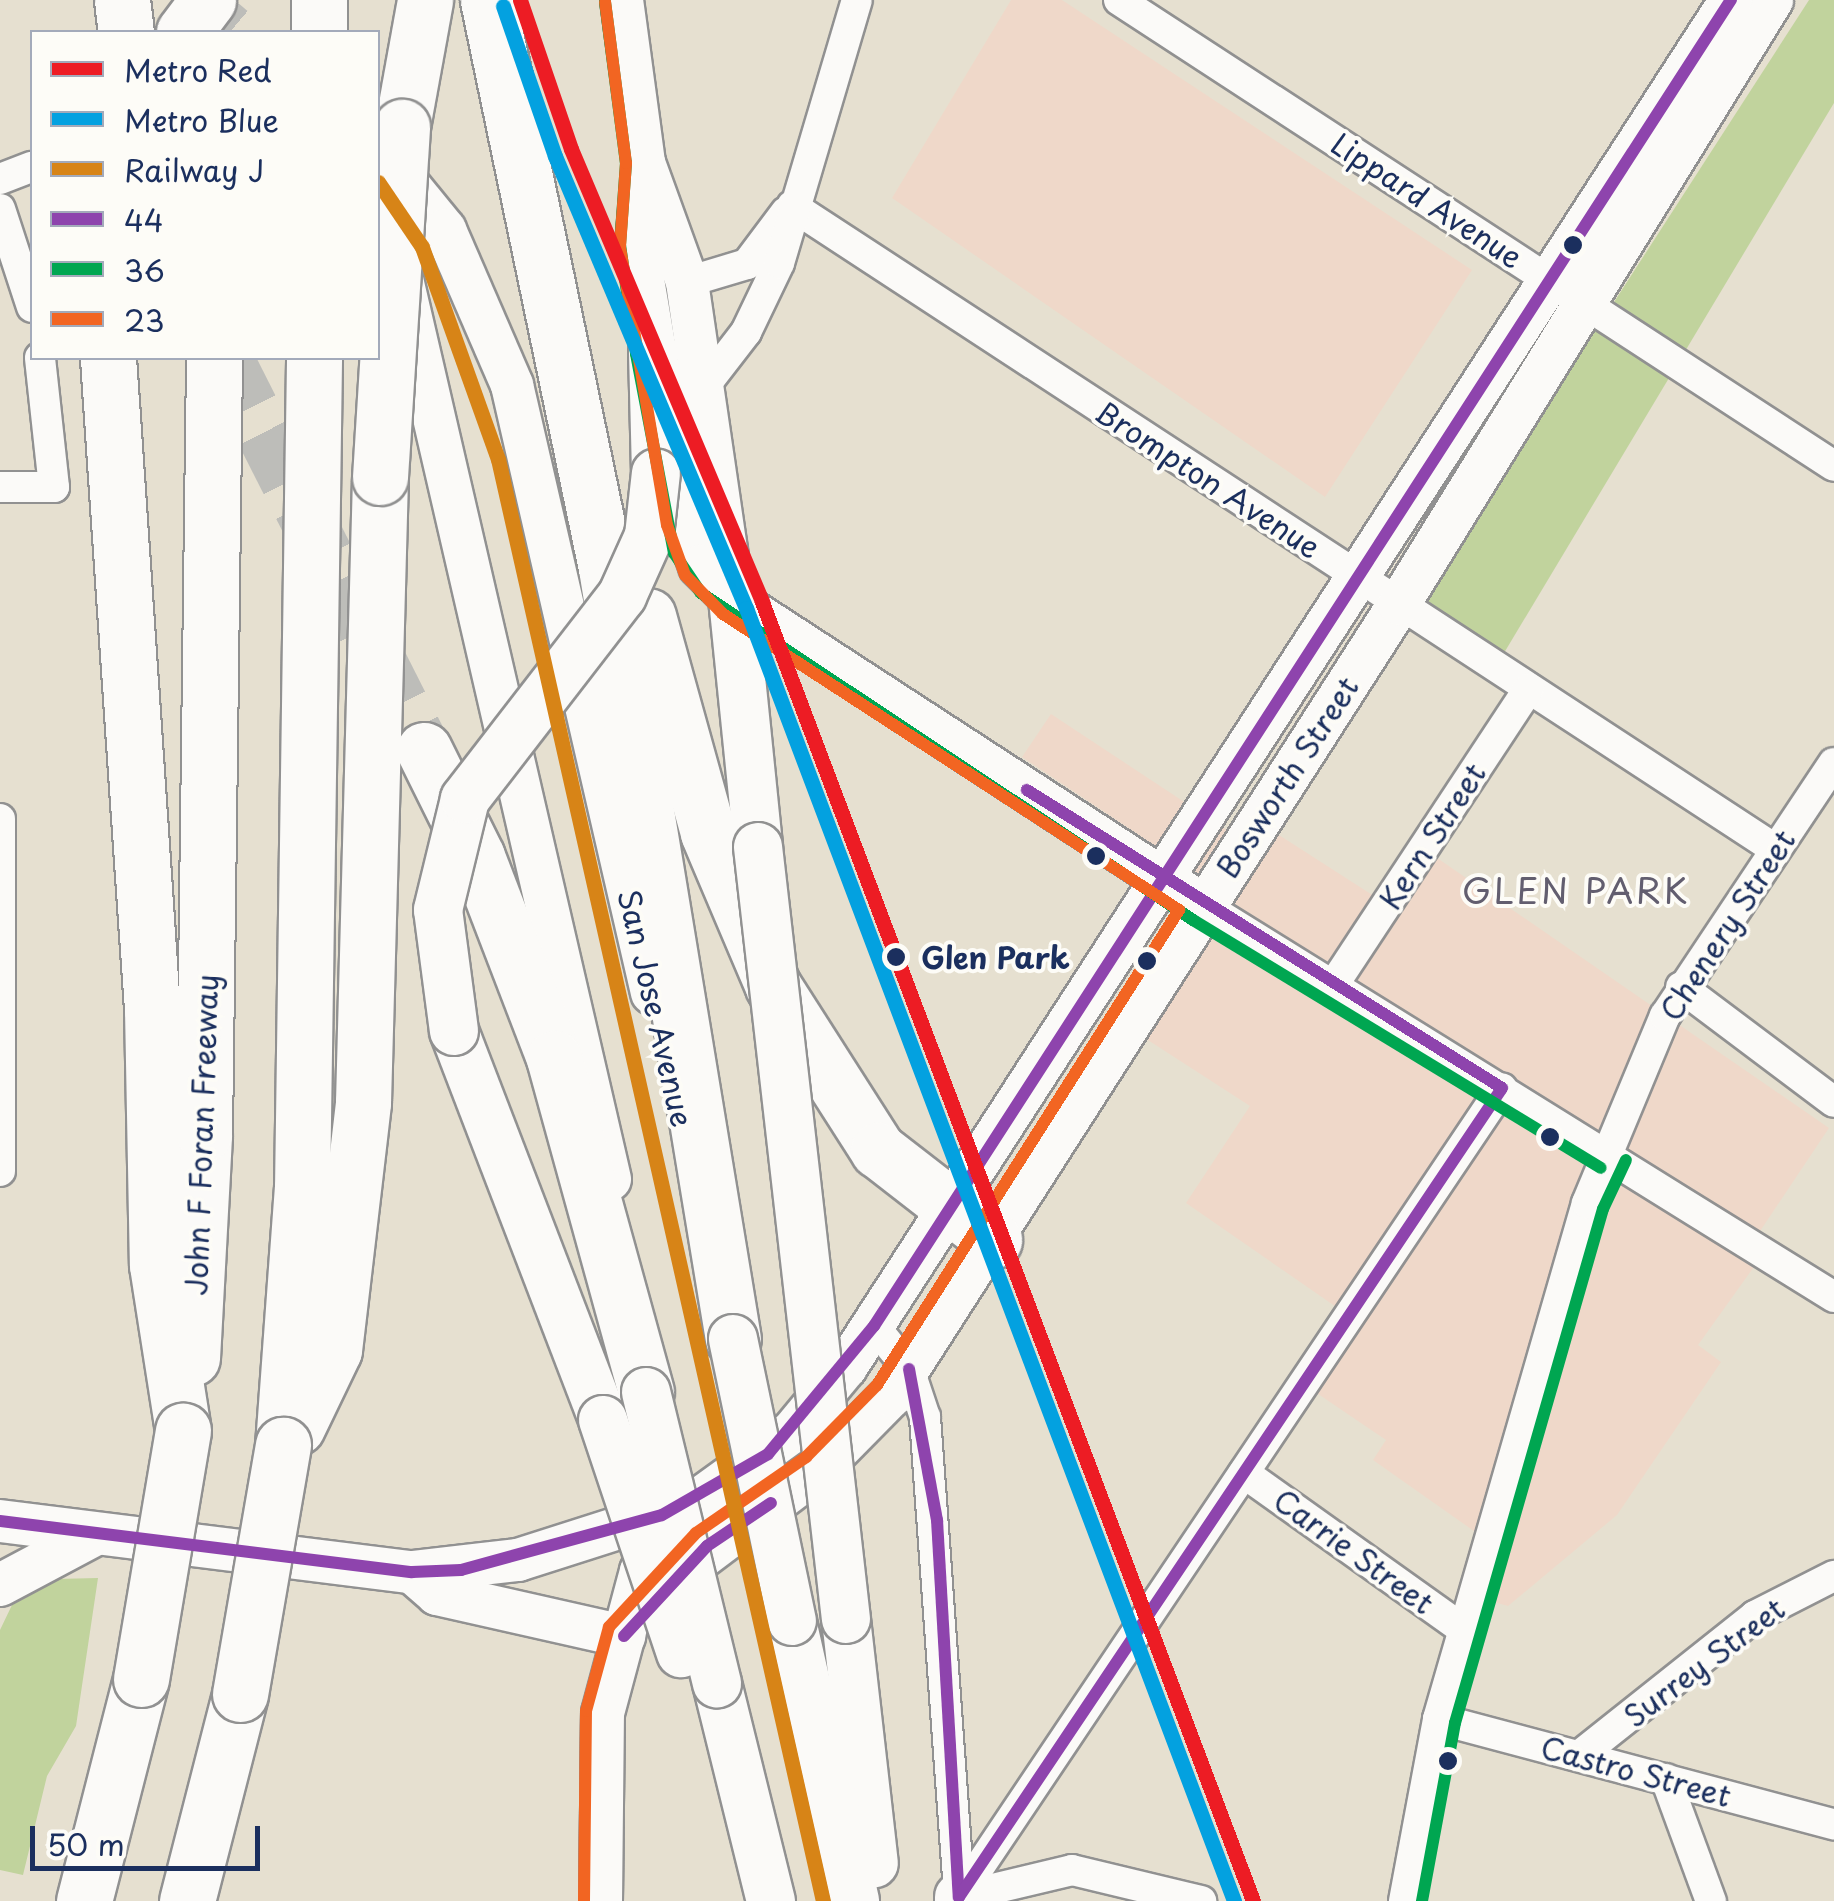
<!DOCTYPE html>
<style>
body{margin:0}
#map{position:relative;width:1834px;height:1901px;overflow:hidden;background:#e6e0d0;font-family:"Playpen Sans",sans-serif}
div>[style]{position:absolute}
.built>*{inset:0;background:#efd8c9}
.green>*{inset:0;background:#c1d39d}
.secondary-tunnel>*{height:42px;margin-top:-21px;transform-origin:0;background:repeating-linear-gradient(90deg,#bdbdb9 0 42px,transparent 0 63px)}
.highway-tunnel>*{height:55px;margin-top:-27.5px;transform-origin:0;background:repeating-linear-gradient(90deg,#bdbdb9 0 55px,transparent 0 83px)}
.roads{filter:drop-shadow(2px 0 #919191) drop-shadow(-2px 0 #919191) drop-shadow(0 2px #919191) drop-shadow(0 -2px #919191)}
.street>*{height:30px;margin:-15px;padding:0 15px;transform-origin:15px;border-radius:15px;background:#fbfaf8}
.secondary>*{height:42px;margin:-21px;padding:0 21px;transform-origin:21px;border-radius:21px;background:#fbfaf8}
.primary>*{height:48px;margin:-24px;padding:0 24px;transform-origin:24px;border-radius:24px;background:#fbfaf8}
.highway>*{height:55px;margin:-27.5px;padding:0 27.5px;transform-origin:27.5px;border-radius:27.5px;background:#fbfaf8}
.bridges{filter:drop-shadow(2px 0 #919191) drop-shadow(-2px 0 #919191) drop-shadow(0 2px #919191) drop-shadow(0 -2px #919191)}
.primary-bridge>*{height:48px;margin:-24px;padding:0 24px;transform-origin:24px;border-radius:24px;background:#fbfaf8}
.highway-bridge>*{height:55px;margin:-27.5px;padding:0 27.5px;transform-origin:27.5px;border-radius:27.5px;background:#fbfaf8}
.bus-1>*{height:12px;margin:-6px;padding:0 6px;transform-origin:6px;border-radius:6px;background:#8e44ad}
.bus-2>*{height:12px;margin:-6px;padding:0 6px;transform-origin:6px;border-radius:6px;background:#00a651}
.bus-3>*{height:12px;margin:-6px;padding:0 6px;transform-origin:6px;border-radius:6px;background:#f26522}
.rail-1>*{height:15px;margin:-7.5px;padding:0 7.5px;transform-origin:7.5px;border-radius:7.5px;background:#d78417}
.metro-1>*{height:15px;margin:-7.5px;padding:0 7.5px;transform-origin:7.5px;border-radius:7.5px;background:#ed1c24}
.metro-2>*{height:15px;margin:-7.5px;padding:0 7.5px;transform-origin:7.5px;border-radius:7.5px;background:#03a1e0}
.dots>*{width:28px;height:28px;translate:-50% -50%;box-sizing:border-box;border:5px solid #fdfcf7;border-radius:50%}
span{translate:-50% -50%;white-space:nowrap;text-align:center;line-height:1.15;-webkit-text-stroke:8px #fdfcf7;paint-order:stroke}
.street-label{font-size:30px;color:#1b2f5e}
.stop-label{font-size:30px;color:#1b2f5e;font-weight:700}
.left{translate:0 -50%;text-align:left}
.quarter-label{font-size:35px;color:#625e6f;letter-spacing:2.5px}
.legend{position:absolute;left:30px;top:30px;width:350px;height:330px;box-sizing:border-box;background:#fdfcf7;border:2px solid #a3aaba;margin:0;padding:12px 18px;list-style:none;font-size:30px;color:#1b2f5e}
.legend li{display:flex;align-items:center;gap:20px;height:50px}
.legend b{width:50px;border:2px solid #a3aaba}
.scale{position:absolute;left:30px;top:1826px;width:230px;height:45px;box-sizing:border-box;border:5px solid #1b2f5e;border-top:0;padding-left:12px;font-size:30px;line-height:35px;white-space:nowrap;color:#1b2f5e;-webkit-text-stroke:8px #fdfcf7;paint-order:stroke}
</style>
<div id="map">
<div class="built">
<div style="clip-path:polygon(1011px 0,1062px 0,1472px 270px,1325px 497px,892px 198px)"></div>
<div style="clip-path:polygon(1051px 714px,1254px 848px,1268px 828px,1377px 898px,1414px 842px,1829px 1128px,1744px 1255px,1756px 1264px,1698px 1345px,1721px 1362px,1617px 1515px,1508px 1606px,1466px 1594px,1481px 1536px,1373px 1460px,1386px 1440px,1296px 1379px,1342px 1311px,1186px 1203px,1250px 1106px,1137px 1033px,1226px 893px,1022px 757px)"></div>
</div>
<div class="green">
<div style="clip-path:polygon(1809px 0,1834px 0,1834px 103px,1504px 653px,1423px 598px)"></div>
<div style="clip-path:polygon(98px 1578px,76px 1726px,47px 1776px,23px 1875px,0 1870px,0 1630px,12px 1605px,55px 1579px)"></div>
</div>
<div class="secondary-tunnel">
<div style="left:202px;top:0;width:50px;rotate:40.1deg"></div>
</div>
<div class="highway-tunnel">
<div style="left:226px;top:358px;width:439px;rotate:63.2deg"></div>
</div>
<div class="roads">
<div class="street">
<div style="left:1119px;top:0;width:853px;rotate:33.09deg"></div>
<div style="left:0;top:179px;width:34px;rotate:-21deg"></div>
<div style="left:792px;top:206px;width:1175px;rotate:33.19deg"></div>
<div style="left:0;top:209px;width:103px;rotate:71.9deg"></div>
<div style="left:687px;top:282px;width:63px;rotate:-16.7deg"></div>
<div style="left:747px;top:264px;width:65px;rotate:-53.1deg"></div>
<div style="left:702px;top:389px;width:72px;rotate:-52.3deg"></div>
<div style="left:746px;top:332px;width:76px;rotate:-64.4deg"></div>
<div style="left:779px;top:263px;width:274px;rotate:-73.5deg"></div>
<div style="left:0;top:487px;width:54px"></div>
<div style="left:54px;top:487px;width:130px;rotate:-96.2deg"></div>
<div style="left:0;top:819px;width:352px;rotate:90deg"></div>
<div style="left:1203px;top:905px;width:743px;rotate:31.85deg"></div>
<div style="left:1334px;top:984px;width:354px;rotate:-56.6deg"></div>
<div style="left:1681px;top:987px;width:191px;rotate:36.9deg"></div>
<div style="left:874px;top:1326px;width:55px;rotate:50.9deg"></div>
<div style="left:909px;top:1369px;width:51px;rotate:71.6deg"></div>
<div style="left:925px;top:1417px;width:485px;rotate:85.9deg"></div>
<div style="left:1244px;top:1473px;width:270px;rotate:35.5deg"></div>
<div style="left:1438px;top:1719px;width:410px;rotate:14.9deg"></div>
<div style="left:1579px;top:1756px;width:225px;rotate:-38.5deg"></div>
<div style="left:1755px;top:1616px;width:89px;rotate:-26.9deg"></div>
<div style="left:1666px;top:1779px;width:130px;rotate:69.8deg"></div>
<div style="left:959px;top:1897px;width:974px;rotate:-56.13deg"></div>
<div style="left:959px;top:1897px;width:116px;rotate:-13.4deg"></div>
<div style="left:1072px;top:1870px;width:133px;rotate:13.5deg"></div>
<div style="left:1404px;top:1901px;width:185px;rotate:-79.4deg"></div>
<div style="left:1438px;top:1719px;width:537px;rotate:-73.89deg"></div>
<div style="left:1587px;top:1203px;width:203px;rotate:-67.4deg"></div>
<div style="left:1665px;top:1016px;width:304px;rotate:-56.3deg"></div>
</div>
<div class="secondary">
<div style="left:622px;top:0;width:164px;rotate:82.3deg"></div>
<div style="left:644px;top:163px;width:81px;rotate:94.9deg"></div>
<div style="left:637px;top:244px;width:282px;rotate:80.4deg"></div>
<div style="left:684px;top:522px;width:47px;rotate:70deg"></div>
<div style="left:700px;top:566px;width:47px;rotate:45deg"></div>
<div style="left:733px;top:599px;width:541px;rotate:33.07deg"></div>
<div style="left:388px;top:160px;width:90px;rotate:50.8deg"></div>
<div style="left:445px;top:230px;width:169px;rotate:66.6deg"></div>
<div style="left:512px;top:385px;width:624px;rotate:77.03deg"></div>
<div style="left:644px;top:163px;width:127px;rotate:70.1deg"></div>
<div style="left:687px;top:282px;width:320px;rotate:81.7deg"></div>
<div style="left:402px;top:279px;width:924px;rotate:76.99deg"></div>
<div style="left:0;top:1521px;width:415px;rotate:7.1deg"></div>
<div style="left:412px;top:1572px;width:107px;rotate:-6.5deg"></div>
<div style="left:518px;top:1560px;width:157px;rotate:-17.7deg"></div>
<div style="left:413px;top:1573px;width:32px;rotate:41deg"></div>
<div style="left:437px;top:1594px;width:192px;rotate:12.7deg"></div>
<div style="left:0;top:1585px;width:106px;rotate:-28deg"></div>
<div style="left:665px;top:1585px;width:190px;rotate:-36.9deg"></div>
<div style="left:817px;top:1471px;width:105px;rotate:-45.4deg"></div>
<div style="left:891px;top:1396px;width:941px;rotate:-57.32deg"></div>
<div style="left:1399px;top:604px;width:710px;rotate:-58.3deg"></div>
<div style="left:601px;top:1901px;width:188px;rotate:-89.4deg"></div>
<div style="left:603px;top:1713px;width:147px;rotate:-75deg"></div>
<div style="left:641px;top:1571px;width:99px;rotate:-49.9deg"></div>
<div style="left:705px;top:1495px;width:107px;rotate:-35.9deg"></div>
<div style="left:792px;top:1432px;width:85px;rotate:-50.3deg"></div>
<div style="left:846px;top:1367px;width:1628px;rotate:-57.08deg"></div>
</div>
<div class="primary">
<div style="left:653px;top:351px;width:122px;rotate:88.6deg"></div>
<div style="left:733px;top:599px;width:249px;rotate:84.2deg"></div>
<div style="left:454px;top:1031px;width:417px;rotate:69deg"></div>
<div style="left:846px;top:1619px;width:246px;rotate:83.5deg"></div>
<div style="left:792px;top:1621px;width:287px;rotate:77.3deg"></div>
<div style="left:717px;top:1683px;width:225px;rotate:76.1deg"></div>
<div style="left:959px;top:1901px;width:4px;rotate:-90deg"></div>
</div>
<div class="highway">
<div style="left:122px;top:0;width:32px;rotate:83deg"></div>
<div style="left:488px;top:0;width:580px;rotate:78.26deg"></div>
<div style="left:606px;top:568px;width:781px;rotate:80.65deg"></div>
<div style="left:319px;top:32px;width:32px;rotate:-90deg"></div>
<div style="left:402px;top:127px;width:129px;rotate:-79.7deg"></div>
<div style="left:108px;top:358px;width:652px;rotate:86.13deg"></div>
<div style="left:152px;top:1009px;width:256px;rotate:88.9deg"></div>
<div style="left:157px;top:1265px;width:168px;rotate:81.1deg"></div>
<div style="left:648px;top:616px;width:225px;rotate:74.5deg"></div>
<div style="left:708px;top:833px;width:166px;rotate:67deg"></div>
<div style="left:773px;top:986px;width:195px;rotate:57.4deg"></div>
<div style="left:878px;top:1150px;width:147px;rotate:37.8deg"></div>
<div style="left:424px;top:750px;width:119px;rotate:63.6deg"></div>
<div style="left:477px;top:857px;width:215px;rotate:69deg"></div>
<div style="left:554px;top:1058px;width:346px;rotate:74.6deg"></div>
<div style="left:192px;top:1358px;width:224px;rotate:-86.9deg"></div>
<div style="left:204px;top:1134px;width:776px;rotate:-89.26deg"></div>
<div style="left:297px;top:1427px;width:85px;rotate:-64.3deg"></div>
<div style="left:334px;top:1350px;width:250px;rotate:-83.3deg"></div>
<div style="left:363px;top:1102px;width:625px;rotate:-88.44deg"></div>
<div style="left:283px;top:1445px;width:257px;rotate:-85.8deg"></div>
<div style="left:302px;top:1189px;width:831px;rotate:-89.17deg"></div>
<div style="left:84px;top:1901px;width:229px;rotate:-75.6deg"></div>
<div style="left:187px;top:1901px;width:214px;rotate:-75.6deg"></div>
</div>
</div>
<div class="bridges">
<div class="primary-bridge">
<div style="left:758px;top:847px;width:777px;rotate:83.5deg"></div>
<div style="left:454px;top:1031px;width:122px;rotate:-97.5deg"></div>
<div style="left:438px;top:910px;width:114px;rotate:-76.3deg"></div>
<div style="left:465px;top:799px;width:257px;rotate:-52.3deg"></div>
<div style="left:622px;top:596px;width:66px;rotate:-65.8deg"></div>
<div style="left:649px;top:536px;width:63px;rotate:-83.7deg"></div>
<div style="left:733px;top:1339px;width:288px;rotate:78.2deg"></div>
<div style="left:646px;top:1392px;width:300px;rotate:76.3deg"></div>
<div style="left:603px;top:1420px;width:246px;rotate:71.5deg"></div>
</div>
<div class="highway-bridge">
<div style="left:184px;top:32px;width:40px;rotate:-53deg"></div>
<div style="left:380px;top:477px;width:351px;rotate:-86.4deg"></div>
<div style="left:141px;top:1679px;width:252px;rotate:-80.4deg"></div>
<div style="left:240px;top:1694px;width:253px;rotate:-80.2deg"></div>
</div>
</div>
<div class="bus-1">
<div style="left:909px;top:1369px;width:154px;rotate:79.5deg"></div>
<div style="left:937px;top:1520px;width:378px;rotate:86.7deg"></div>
<div style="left:0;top:1521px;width:415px;rotate:7.1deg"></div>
<div style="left:412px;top:1572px;width:49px;rotate:-2.3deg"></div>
<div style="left:461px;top:1570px;width:208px;rotate:-15.3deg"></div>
<div style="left:662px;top:1515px;width:122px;rotate:-29.9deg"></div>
<div style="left:768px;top:1454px;width:166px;rotate:-50.4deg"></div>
<div style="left:874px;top:1326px;width:1579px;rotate:-57.13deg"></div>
<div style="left:624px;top:1636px;width:122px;rotate:-47.3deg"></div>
<div style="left:707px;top:1546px;width:77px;rotate:-33.9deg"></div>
<div style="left:959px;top:1897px;width:974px;rotate:-56.13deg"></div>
<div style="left:1502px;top:1088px;width:561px;rotate:-147.9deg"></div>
</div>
<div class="bus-2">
<div style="left:605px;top:2px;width:162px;rotate:82.6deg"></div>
<div style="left:626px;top:163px;width:82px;rotate:94.2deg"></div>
<div style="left:620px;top:245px;width:110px;rotate:81.6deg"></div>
<div style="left:636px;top:354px;width:203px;rotate:79.2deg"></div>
<div style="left:674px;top:553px;width:48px;rotate:56deg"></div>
<div style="left:701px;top:593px;width:591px;rotate:33.61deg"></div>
<div style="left:1193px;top:920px;width:477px;rotate:31.3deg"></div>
<div style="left:1422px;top:1901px;width:181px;rotate:-79.5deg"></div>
<div style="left:1455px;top:1723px;width:535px;rotate:-73.94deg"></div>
<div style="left:1603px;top:1209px;width:54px;rotate:-64.9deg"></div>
</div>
<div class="bus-3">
<div style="left:584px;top:1901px;width:190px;rotate:-89.4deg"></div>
<div style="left:586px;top:1711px;width:87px;rotate:-74.7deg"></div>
<div style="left:609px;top:1627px;width:128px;rotate:-47.2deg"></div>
<div style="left:696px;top:1533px;width:134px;rotate:-34.6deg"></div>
<div style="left:806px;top:1457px;width:101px;rotate:-45.4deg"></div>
<div style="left:877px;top:1385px;width:563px;rotate:-57.55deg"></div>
<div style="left:1179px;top:910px;width:544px;rotate:-147.01deg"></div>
<div style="left:723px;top:614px;width:54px;rotate:-134.3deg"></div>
<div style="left:685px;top:575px;width:53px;rotate:-109.8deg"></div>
<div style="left:667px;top:525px;width:282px;rotate:-99.6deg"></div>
<div style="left:620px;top:247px;width:84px;rotate:-85.9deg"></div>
<div style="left:626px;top:163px;width:162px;rotate:-97.4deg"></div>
</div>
<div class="rail-1">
<div style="left:378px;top:182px;width:78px;rotate:55.9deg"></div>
<div style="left:422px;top:247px;width:225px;rotate:70.3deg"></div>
<div style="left:498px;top:459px;width:1478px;rotate:77.3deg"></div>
</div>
<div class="metro-1">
<div style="left:520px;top:0;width:157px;rotate:71.1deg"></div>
<div style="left:571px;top:149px;width:492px;rotate:67.1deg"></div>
<div style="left:762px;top:602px;width:1389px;rotate:69.29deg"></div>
</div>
<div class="metro-2">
<div style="left:503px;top:6px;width:159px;rotate:70.9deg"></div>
<div style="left:555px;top:156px;width:491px;rotate:67.1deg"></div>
<div style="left:746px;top:608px;width:1382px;rotate:69.32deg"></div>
</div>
<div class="dots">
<div style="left:1573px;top:245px;background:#1b2f5e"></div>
<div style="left:1096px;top:856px;background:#1b2f5e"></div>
<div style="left:896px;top:957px;background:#1b2f5e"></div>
<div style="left:1147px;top:961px;background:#1b2f5e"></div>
<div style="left:1550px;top:1137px;background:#1b2f5e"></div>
<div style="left:1448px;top:1761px;background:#1b2f5e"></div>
</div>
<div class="street-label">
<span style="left:1427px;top:200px;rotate:33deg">Lippard Avenue</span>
<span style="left:1208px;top:479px;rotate:33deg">Brompton Avenue</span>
<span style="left:1287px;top:777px;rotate:-57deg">Bosworth Street</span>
<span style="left:1432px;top:836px;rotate:-57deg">Kern Street</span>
<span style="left:1727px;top:925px;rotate:-57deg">Chenery Street</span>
<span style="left:656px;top:1008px;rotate:77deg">San Jose Avenue</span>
<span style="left:201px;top:1135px;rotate:-88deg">John F Foran Freeway</span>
<span style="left:1354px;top:1551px;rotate:36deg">Carrie Street</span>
<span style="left:1704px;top:1662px;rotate:-37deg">Surrey Street</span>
<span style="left:1636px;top:1771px;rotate:15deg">Castro Street</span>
</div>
<div class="stop-label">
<span class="left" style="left:921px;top:957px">Glen Park</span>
</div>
<div class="quarter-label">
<span style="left:1576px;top:890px">GLEN PARK</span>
</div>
<ul class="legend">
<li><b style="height:12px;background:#ed1c24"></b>Metro Red</li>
<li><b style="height:12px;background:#03a1e0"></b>Metro Blue</li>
<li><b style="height:12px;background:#d78417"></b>Railway J</li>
<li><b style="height:12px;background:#8e44ad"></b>44</li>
<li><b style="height:12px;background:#00a651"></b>36</li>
<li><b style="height:12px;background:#f26522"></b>23</li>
</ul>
<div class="scale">50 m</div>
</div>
